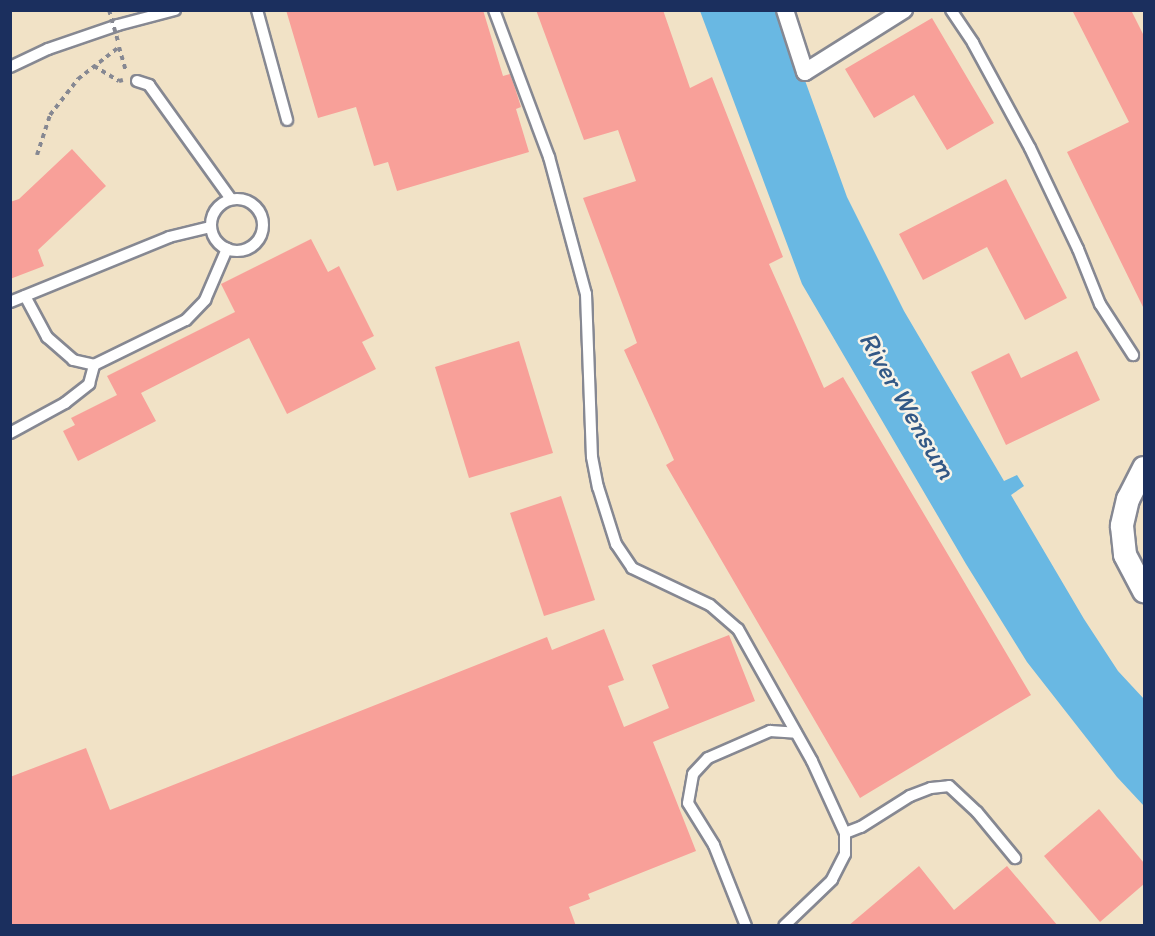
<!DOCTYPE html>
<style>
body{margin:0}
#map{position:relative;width:1155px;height:936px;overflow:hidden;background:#f1e2c6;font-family:Itim,sans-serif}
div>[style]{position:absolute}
.water>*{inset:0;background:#69b8e3}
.building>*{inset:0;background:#f8a099}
.path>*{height:4px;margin-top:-2px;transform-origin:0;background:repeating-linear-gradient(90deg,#868892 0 4.5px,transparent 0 9px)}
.roads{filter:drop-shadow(2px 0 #868892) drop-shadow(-2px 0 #868892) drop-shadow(0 2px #868892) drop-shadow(0 -2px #868892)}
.service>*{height:10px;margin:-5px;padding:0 5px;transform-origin:5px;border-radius:5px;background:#fff}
.service>.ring{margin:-5px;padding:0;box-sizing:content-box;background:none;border:10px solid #fff;border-radius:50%}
.pedestrian>*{height:16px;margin:-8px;padding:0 8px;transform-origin:8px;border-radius:8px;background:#fff}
.minor>*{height:22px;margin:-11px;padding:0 11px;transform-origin:11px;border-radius:11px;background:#fff}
.path-bridge>*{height:4px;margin-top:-2px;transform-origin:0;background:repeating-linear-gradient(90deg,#868892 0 4.5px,transparent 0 9px)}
span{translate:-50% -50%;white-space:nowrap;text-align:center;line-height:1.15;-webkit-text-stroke:5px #f7f3e8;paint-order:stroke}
.water-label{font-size:27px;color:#325886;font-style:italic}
.frame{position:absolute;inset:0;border:12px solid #1b2f5e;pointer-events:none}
</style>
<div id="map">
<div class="water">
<div style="clip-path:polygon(700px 11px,780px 11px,847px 197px,904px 311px,1004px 481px,1017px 475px,1024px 486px,1011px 495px,1084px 619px,1118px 671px,1144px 699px,1144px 806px,1117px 777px,1027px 662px,966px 564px,802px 284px)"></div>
</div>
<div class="building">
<div style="clip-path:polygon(286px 10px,483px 10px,503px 76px,510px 74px,515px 88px,521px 107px,516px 109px,529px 152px,397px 191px,388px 162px,374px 166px,356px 107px,318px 118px)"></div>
<div style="clip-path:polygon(536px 10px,663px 10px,690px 88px,712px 77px,783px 257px,769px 264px,824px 388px,843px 377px,1031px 695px,860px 798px,666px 465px,674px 460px,624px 350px,637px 343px,583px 198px,636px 181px,618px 130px,584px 140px)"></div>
<div style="clip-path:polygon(1072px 10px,1131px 10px,1144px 36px,1144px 309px,1067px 152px,1129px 122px)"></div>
<div style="clip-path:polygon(932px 18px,994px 123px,947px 150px,914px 95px,874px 118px,845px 69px)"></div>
<div style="clip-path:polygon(72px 149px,106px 186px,38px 250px,44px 266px,10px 279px,10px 202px,19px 199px)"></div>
<div style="clip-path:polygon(1006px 179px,1067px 298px,1025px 320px,987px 247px,923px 280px,899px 234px)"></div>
<div style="clip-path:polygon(311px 239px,328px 272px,339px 266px,374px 336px,362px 342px,376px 369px,287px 414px,249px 338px,141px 393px,156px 421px,78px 461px,63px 431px,75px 425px,71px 418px,117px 395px,107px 376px,235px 312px,221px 284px)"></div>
<div style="clip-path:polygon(519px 341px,553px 453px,469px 478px,435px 367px)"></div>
<div style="clip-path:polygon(1077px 351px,1100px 400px,1006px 445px,971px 372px,1009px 353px,1021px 378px)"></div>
<div style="clip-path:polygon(561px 496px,595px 600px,544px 616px,510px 513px)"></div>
<div style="clip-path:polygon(604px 629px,624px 680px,608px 686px,624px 727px,669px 708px,652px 665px,729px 635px,755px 701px,653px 742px,696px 851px,588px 894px,590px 899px,569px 907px,576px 926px,10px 926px,10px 777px,86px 748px,110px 810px,547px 637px,552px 650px)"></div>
<div style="clip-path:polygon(1099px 809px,1144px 863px,1144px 884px,1100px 922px,1044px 856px)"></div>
<div style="clip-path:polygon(919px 866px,954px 910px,1007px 866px,1058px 926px,848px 926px)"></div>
</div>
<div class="path">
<div style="left:119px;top:47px;width:25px;rotate:74deg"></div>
<div style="left:94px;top:66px;width:29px;rotate:31deg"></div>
<div style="left:119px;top:81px;width:4px;rotate:-14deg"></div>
<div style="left:37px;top:155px;width:42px;rotate:-72deg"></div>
<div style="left:50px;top:115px;width:46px;rotate:-52.1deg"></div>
<div style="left:78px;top:79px;width:52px;rotate:-38deg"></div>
</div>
<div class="roads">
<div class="service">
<div style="left:257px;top:10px;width:114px;rotate:74.7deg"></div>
<div style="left:494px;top:10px;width:157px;rotate:69.5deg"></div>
<div style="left:549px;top:157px;width:142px;rotate:74.9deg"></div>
<div style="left:586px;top:294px;width:163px;rotate:87.9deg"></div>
<div style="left:592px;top:457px;width:31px;rotate:79deg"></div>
<div style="left:598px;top:487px;width:60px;rotate:72.5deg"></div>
<div style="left:616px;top:544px;width:29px;rotate:56deg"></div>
<div style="left:632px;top:568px;width:86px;rotate:25.4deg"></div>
<div style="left:710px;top:605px;width:37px;rotate:41deg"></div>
<div style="left:738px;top:629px;width:151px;rotate:60.7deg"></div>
<div style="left:812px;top:761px;width:79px;rotate:65.4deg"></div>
<div style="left:845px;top:833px;width:21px;rotate:90deg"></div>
<div style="left:845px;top:854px;width:29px;rotate:117deg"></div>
<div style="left:832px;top:880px;width:66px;rotate:136.2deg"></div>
<div style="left:951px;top:10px;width:40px;rotate:56deg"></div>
<div style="left:973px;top:43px;width:119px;rotate:61.5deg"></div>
<div style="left:1030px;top:148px;width:112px;rotate:64.6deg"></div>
<div style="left:1078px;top:249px;width:59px;rotate:68.2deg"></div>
<div style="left:1100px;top:304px;width:61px;rotate:57.1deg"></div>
<div style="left:10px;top:67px;width:42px;rotate:-25.3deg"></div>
<div style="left:48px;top:49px;width:74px;rotate:-18.9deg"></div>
<div style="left:118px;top:25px;width:59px;rotate:-14.7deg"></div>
<div style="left:137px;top:81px;width:13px;rotate:18deg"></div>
<div style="left:149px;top:85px;width:140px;rotate:54.3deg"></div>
<div class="ring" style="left:211px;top:199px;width:42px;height:42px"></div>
<div style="left:25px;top:296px;width:47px;rotate:61.8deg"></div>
<div style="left:47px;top:337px;width:35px;rotate:41deg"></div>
<div style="left:73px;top:360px;width:22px;rotate:13deg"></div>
<div style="left:94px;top:365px;width:102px;rotate:-26.1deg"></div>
<div style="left:186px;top:320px;width:28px;rotate:-46deg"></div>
<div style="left:205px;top:300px;width:56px;rotate:-66.7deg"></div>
<div style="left:10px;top:302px;width:172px;rotate:-22.2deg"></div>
<div style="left:169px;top:237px;width:42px;rotate:-13.7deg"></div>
<div style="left:10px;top:433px;width:63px;rotate:-28.6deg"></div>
<div style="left:65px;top:403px;width:31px;rotate:-38deg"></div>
<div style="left:89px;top:384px;width:20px;rotate:-75deg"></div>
<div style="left:845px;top:833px;width:17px;rotate:-21deg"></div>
<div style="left:861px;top:827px;width:58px;rotate:-32.3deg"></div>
<div style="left:910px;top:796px;width:22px;rotate:-21deg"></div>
<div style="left:931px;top:788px;width:18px;rotate:-6deg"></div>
<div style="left:949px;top:786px;width:38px;rotate:43deg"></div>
<div style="left:977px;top:812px;width:60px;rotate:50.4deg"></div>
<div style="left:746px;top:926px;width:87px;rotate:-111.6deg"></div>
<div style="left:714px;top:845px;width:49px;rotate:-121.8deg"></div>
<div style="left:688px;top:803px;width:29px;rotate:-80deg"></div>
<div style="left:693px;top:774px;width:22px;rotate:-47deg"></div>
<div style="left:708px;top:758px;width:68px;rotate:-23.5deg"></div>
<div style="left:770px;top:731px;width:26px;rotate:4deg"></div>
</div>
<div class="pedestrian">
<div style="left:785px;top:10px;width:65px;rotate:72.1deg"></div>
<div style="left:805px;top:72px;width:117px;rotate:-32.1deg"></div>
</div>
<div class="minor">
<div style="left:1144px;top:468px;width:35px;rotate:117deg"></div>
<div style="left:1128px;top:499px;width:28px;rotate:103deg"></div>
<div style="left:1122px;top:526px;width:29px;rotate:84deg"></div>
<div style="left:1125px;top:555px;width:41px;rotate:62.2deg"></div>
</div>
</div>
<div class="path-bridge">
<div style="left:109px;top:10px;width:33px;rotate:74deg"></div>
</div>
<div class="water-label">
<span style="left:908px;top:405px;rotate:60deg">River Wensum</span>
</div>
<div class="frame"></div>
</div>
